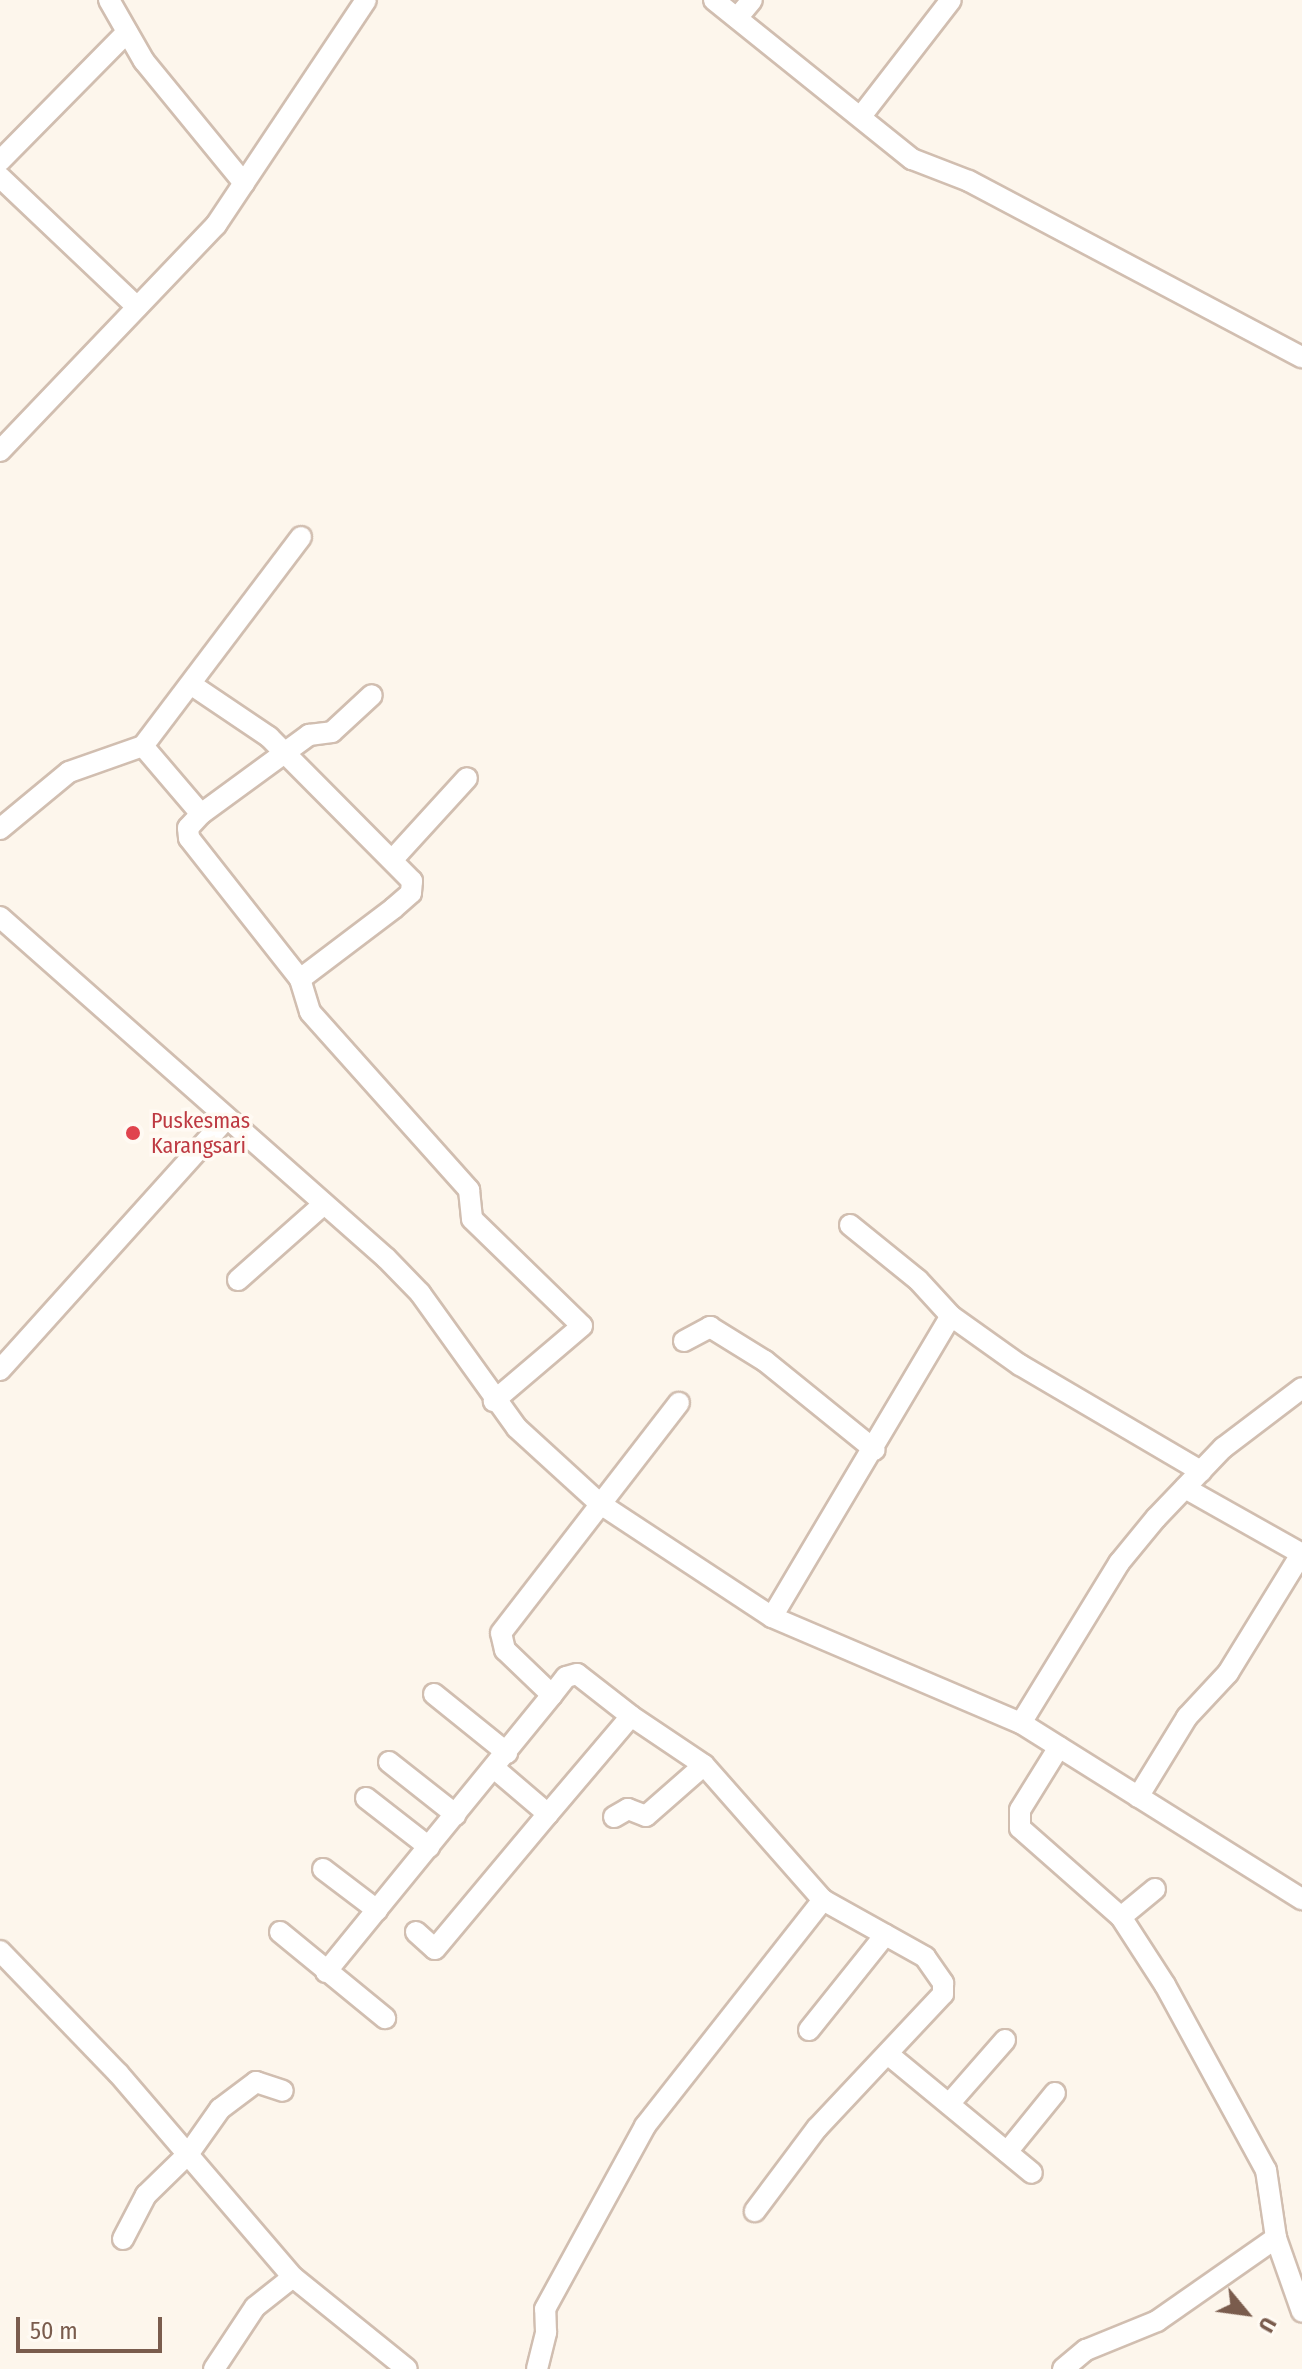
<!DOCTYPE html>
<style>
body{margin:0}
#map{position:relative;width:1302px;height:2369px;overflow:hidden;background:#fdf6ec;font-family:"Fira Sans Condensed",sans-serif}
div>[style]{position:absolute}
.roads{filter:drop-shadow(2px 0 #d1beb0) drop-shadow(-2px 0 #d1beb0) drop-shadow(0 2px #d1beb0) drop-shadow(0 -2px #d1beb0)}
.street>*{height:20px;margin:-10px;padding:0 10px;transform-origin:10px;border-radius:10px;background:#fff}
.dots>*{width:22px;height:22px;translate:-50% -50%;box-sizing:border-box;border:4px solid #fffaf3;border-radius:50%}
span{translate:-50% -50%;white-space:nowrap;text-align:center;line-height:1.15;-webkit-text-stroke:7px #fffaf3;paint-order:stroke}
.health-label{font-size:22px;color:#be3a42}
.left{translate:0 -50%;text-align:left}
.north{position:absolute;left:1206px;top:2273px;width:80px;height:80px;-webkit-text-stroke:6px #fffaf3;paint-order:stroke;rotate:119deg;font-size:22px;font-weight:700;line-height:32px;text-align:center;color:#7a5c4d}
.north::after{content:'';display:block;margin:auto;width:28px;height:36px;background:#7a5c4d;clip-path:polygon(50% 0,100% 100%,50% 72%,0 100%)}
.scale{position:absolute;left:16px;top:2317px;width:146px;height:36px;box-sizing:border-box;border:4px solid #7a5c4d;border-top:0;padding-left:10px;font-size:24px;line-height:28px;white-space:nowrap;color:#7a5c4d;-webkit-text-stroke:6px #fffaf3;paint-order:stroke}
</style>
<div id="map">
<div class="roads">
<div class="street">
<div style="left:109px;top:0;width:70px;rotate:60.2deg"></div>
<div style="left:144px;top:61px;width:158px;rotate:50.7deg"></div>
<div style="left:714px;top:0;width:254px;rotate:38.8deg"></div>
<div style="left:912px;top:159px;width:61px;rotate:21.1deg"></div>
<div style="left:969px;top:181px;width:377px;rotate:27.9deg"></div>
<div style="left:737px;top:18px;width:23px;rotate:-50deg"></div>
<div style="left:862px;top:115px;width:145px;rotate:-52.3deg"></div>
<div style="left:0;top:161px;width:181px;rotate:-45.4deg"></div>
<div style="left:0;top:177px;width:189px;rotate:43.5deg"></div>
<div style="left:0;top:451px;width:313px;rotate:-46.3deg"></div>
<div style="left:216px;top:225px;width:270px;rotate:-56.3deg"></div>
<div style="left:192px;top:685px;width:93px;rotate:34deg"></div>
<div style="left:269px;top:737px;width:203px;rotate:45.2deg"></div>
<div style="left:412px;top:881px;width:12px;rotate:95deg"></div>
<div style="left:411px;top:893px;width:23px;rotate:139deg"></div>
<div style="left:394px;top:908px;width:118px;rotate:142.9deg"></div>
<div style="left:143px;top:746px;width:89px;rotate:49.5deg"></div>
<div style="left:201px;top:814px;width:19px;rotate:133deg"></div>
<div style="left:188px;top:828px;width:10px;rotate:84deg"></div>
<div style="left:189px;top:838px;width:179px;rotate:51.8deg"></div>
<div style="left:300px;top:979px;width:34px;rotate:73deg"></div>
<div style="left:310px;top:1012px;width:239px;rotate:48.2deg"></div>
<div style="left:469px;top:1190px;width:29px;rotate:84deg"></div>
<div style="left:472px;top:1219px;width:153px;rotate:44.2deg"></div>
<div style="left:582px;top:1326px;width:116px;rotate:139.6deg"></div>
<div style="left:201px;top:814px;width:134px;rotate:-36.2deg"></div>
<div style="left:309px;top:735px;width:23px;rotate:-7deg"></div>
<div style="left:332px;top:732px;width:54px;rotate:-42.8deg"></div>
<div style="left:0;top:829px;width:89px;rotate:-39.6deg"></div>
<div style="left:69px;top:772px;width:78px;rotate:-19.4deg"></div>
<div style="left:143px;top:746px;width:262px;rotate:-52.9deg"></div>
<div style="left:394px;top:858px;width:108px;rotate:-47.6deg"></div>
<div style="left:0;top:917px;width:515px;rotate:41.46deg"></div>
<div style="left:386px;top:1258px;width:49px;rotate:45.8deg"></div>
<div style="left:420px;top:1293px;width:166px;rotate:54.3deg"></div>
<div style="left:517px;top:1428px;width:111px;rotate:42.4deg"></div>
<div style="left:599px;top:1503px;width:207px;rotate:33.4deg"></div>
<div style="left:772px;top:1617px;width:271px;rotate:23.1deg"></div>
<div style="left:1021px;top:1723px;width:332px;rotate:32.1deg"></div>
<div style="left:850px;top:1225px;width:87px;rotate:39deg"></div>
<div style="left:918px;top:1280px;width:49px;rotate:47.5deg"></div>
<div style="left:951px;top:1316px;width:85px;rotate:35.4deg"></div>
<div style="left:1020px;top:1365px;width:210px;rotate:30.4deg"></div>
<div style="left:238px;top:1280px;width:115px;rotate:-41.5deg"></div>
<div style="left:684px;top:1341px;width:30px;rotate:-28deg"></div>
<div style="left:710px;top:1327px;width:65px;rotate:31.7deg"></div>
<div style="left:765px;top:1361px;width:141px;rotate:39deg"></div>
<div style="left:0;top:1370px;width:338px;rotate:-48deg"></div>
<div style="left:1185px;top:1488px;width:134px;rotate:29.4deg"></div>
<div style="left:772px;top:1617px;width:350px;rotate:-59.3deg"></div>
<div style="left:434px;top:1694px;width:94px;rotate:38.9deg"></div>
<div style="left:631px;top:1716px;width:88px;rotate:33.9deg"></div>
<div style="left:704px;top:1765px;width:180px;rotate:48.6deg"></div>
<div style="left:823px;top:1900px;width:117px;rotate:29.2deg"></div>
<div style="left:925px;top:1957px;width:32px;rotate:55deg"></div>
<div style="left:943px;top:1983px;width:11px;rotate:90deg"></div>
<div style="left:943px;top:1994px;width:184px;rotate:133.2deg"></div>
<div style="left:817px;top:2128px;width:104px;rotate:126.8deg"></div>
<div style="left:1021px;top:1723px;width:188px;rotate:-58.5deg"></div>
<div style="left:1119px;top:1563px;width:58px;rotate:-50.6deg"></div>
<div style="left:1156px;top:1518px;width:97px;rotate:-46.3deg"></div>
<div style="left:1223px;top:1448px;width:99px;rotate:-37.2deg"></div>
<div style="left:1059px;top:1747px;width:74px;rotate:121.8deg"></div>
<div style="left:1020px;top:1810px;width:18px;rotate:90deg"></div>
<div style="left:1020px;top:1828px;width:135px;rotate:41.4deg"></div>
<div style="left:1121px;top:1917px;width:81px;rotate:57.1deg"></div>
<div style="left:1165px;top:1985px;width:211px;rotate:61.4deg"></div>
<div style="left:1266px;top:2170px;width:69px;rotate:81.6deg"></div>
<div style="left:1276px;top:2238px;width:78px;rotate:70.6deg"></div>
<div style="left:389px;top:1762px;width:85px;rotate:38.3deg"></div>
<div style="left:1138px;top:1797px;width:94px;rotate:-58.5deg"></div>
<div style="left:1187px;top:1717px;width:60px;rotate:-47deg"></div>
<div style="left:1228px;top:1673px;width:137px;rotate:-58.4deg"></div>
<div style="left:366px;top:1798px;width:80px;rotate:37.9deg"></div>
<div style="left:548px;top:1814px;width:128px;rotate:-49.7deg"></div>
<div style="left:631px;top:1716px;width:68px;rotate:-142.1deg"></div>
<div style="left:577px;top:1674px;width:11px;rotate:165deg"></div>
<div style="left:566px;top:1677px;width:23px;rotate:128deg"></div>
<div style="left:614px;top:1817px;width:16px;rotate:-30deg"></div>
<div style="left:628px;top:1809px;width:19px;rotate:21deg"></div>
<div style="left:646px;top:1816px;width:77px;rotate:-41.3deg"></div>
<div style="left:323px;top:1869px;width:68px;rotate:37.2deg"></div>
<div style="left:1121px;top:1917px;width:44px;rotate:-39.5deg"></div>
<div style="left:280px;top:1932px;width:136px;rotate:39.3deg"></div>
<div style="left:416px;top:1932px;width:25px;rotate:42deg"></div>
<div style="left:435px;top:1949px;width:176px;rotate:-50.1deg"></div>
<div style="left:548px;top:1814px;width:71px;rotate:-139.6deg"></div>
<div style="left:0;top:1951px;width:170px;rotate:46deg"></div>
<div style="left:118px;top:2073px;width:269px;rotate:49.4deg"></div>
<div style="left:293px;top:2277px;width:146px;rotate:38.9deg"></div>
<div style="left:326px;top:1972px;width:357px;rotate:-50.8deg"></div>
<div style="left:552px;top:1695px;width:65px;rotate:-136.2deg"></div>
<div style="left:505px;top:1650px;width:17px;rotate:-103deg"></div>
<div style="left:501px;top:1633px;width:291px;rotate:-52.3deg"></div>
<div style="left:809px;top:2030px;width:122px;rotate:-51.3deg"></div>
<div style="left:889px;top:2055px;width:185px;rotate:39.5deg"></div>
<div style="left:949px;top:2104px;width:85px;rotate:-48.8deg"></div>
<div style="left:1007px;top:2152px;width:76px;rotate:-50.9deg"></div>
<div style="left:123px;top:2239px;width:50px;rotate:-62.4deg"></div>
<div style="left:146px;top:2195px;width:60px;rotate:-44.3deg"></div>
<div style="left:189px;top:2153px;width:54px;rotate:-54.8deg"></div>
<div style="left:220px;top:2109px;width:45px;rotate:-36.9deg"></div>
<div style="left:256px;top:2082px;width:28px;rotate:18deg"></div>
<div style="left:214px;top:2369px;width:74px;rotate:-56.5deg"></div>
<div style="left:255px;top:2307px;width:48px;rotate:-38.3deg"></div>
<div style="left:537px;top:2369px;width:38px;rotate:-76deg"></div>
<div style="left:546px;top:2332px;width:23px;rotate:-92deg"></div>
<div style="left:545px;top:2309px;width:209px;rotate:-61.3deg"></div>
<div style="left:645px;top:2126px;width:288px;rotate:-51.8deg"></div>
<div style="left:1063px;top:2369px;width:30px;rotate:-40deg"></div>
<div style="left:1086px;top:2350px;width:77px;rotate:-22.2deg"></div>
<div style="left:1157px;top:2321px;width:145px;rotate:-34.9deg"></div>
</div>
</div>
<div class="dots">
<div style="left:133px;top:1133px;background:#e0444e"></div>
</div>
<div class="health-label">
<span class="left" style="left:151px;top:1133px">Puskesmas<br>Karangsari</span>
</div>
<div class="north">U</div>
<div class="scale">50 m</div>
</div>
